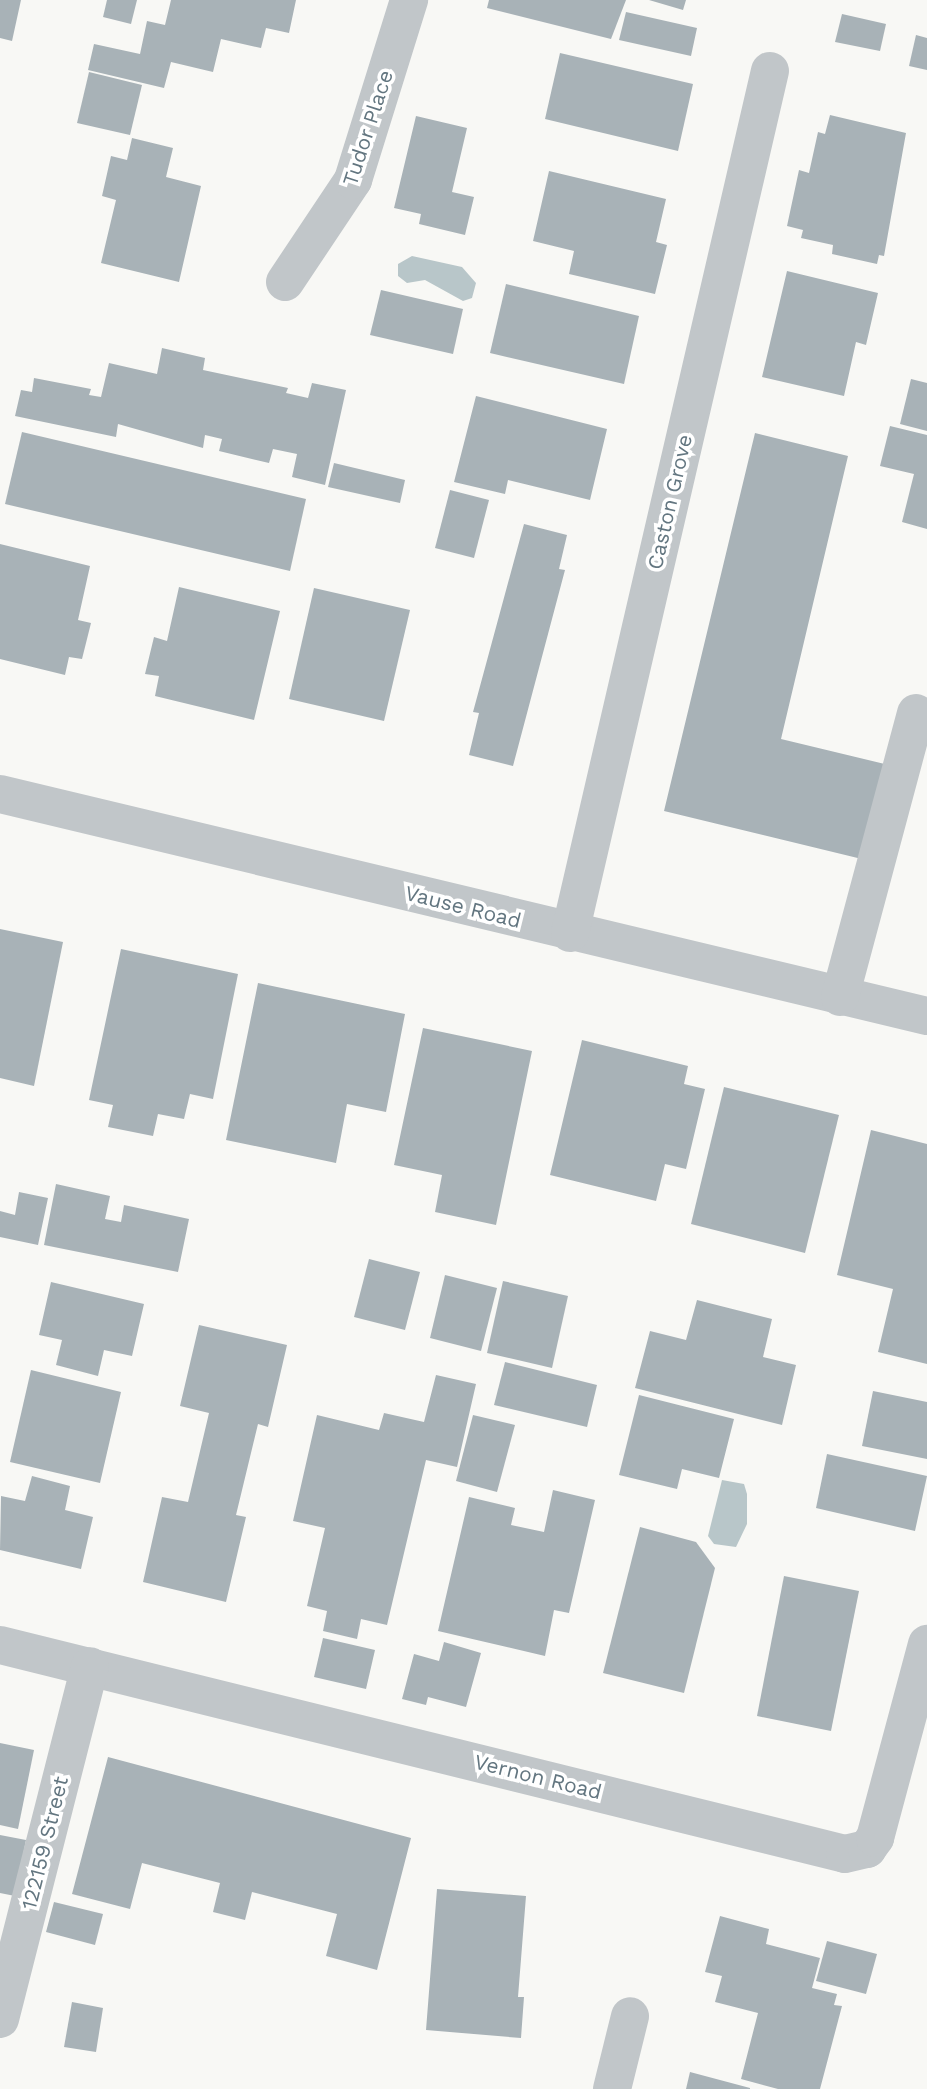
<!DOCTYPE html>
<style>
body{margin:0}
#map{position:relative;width:927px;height:2089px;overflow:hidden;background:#f8f8f5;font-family:"Work Sans",sans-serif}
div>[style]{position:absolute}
.water>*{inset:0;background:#b8c6c9}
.building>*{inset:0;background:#a8b2b7}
.minor>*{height:38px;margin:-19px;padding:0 19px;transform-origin:19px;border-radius:19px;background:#c1c6c9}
span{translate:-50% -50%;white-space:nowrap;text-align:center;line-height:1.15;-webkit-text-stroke:7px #fff;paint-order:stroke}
.street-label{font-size:21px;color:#637680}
</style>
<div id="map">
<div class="water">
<div style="clip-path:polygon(412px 256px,462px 267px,476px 283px,472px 298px,463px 301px,425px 280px,407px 283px,398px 276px,398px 264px)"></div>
<div style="clip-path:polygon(722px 1480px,744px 1484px,747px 1494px,747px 1524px,736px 1547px,714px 1544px,708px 1536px)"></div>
</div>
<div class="building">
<div style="clip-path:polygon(0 0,21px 0,12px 41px,0 38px)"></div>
<div style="clip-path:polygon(107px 0,137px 0,131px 24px,103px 17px)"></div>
<div style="clip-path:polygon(171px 0,296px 0,289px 33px,266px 28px,261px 48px,221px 39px,213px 72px,171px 62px,164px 88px,88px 70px,94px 44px,140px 54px,147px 21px,165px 25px)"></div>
<div style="clip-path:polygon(489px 0,626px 0,611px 39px,487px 8px)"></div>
<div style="clip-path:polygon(649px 0,686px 0,683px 10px)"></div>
<div style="clip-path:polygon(626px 12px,697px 28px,691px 56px,619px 40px)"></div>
<div style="clip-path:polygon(842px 14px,886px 24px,880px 51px,835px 42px)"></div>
<div style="clip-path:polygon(916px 35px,927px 38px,927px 70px,909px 66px)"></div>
<div style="clip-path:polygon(560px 53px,693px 84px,678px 151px,545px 119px)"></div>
<div style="clip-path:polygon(89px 72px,142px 85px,130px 135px,77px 123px)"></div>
<div style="clip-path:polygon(830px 115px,906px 133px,884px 256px,879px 255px,877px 264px,832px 254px,833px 245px,801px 238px,803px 230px,787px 226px,799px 170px,809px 173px,818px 132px,825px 134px)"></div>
<div style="clip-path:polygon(416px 116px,467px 128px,452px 192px,474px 197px,465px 235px,419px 224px,421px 214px,394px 208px)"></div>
<div style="clip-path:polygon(132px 138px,173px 148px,166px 177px,201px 186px,179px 282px,101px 263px,116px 200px,102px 196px,111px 156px,127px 160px)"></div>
<div style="clip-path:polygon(549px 171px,666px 199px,656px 242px,667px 245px,655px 294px,569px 274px,574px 251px,533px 241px)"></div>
<div style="clip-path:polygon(787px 271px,878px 293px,866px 345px,856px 342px,844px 396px,762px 377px)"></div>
<div style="clip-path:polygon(506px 284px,639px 316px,624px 384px,490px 353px)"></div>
<div style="clip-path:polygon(381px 290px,463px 309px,453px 354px,370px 335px)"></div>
<div style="clip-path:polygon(162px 348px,205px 358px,203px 370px,288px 388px,286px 393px,308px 398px,312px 383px,346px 390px,325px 485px,292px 477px,297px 454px,273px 449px,269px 463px,219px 451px,222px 439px,205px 435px,203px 448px,118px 424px,116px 437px,15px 416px,21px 390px,32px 392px,34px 378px,91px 389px,89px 395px,101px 397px,109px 363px,157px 374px)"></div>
<div style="clip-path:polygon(911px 379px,927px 383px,927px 431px,900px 424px)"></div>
<div style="clip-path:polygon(476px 396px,607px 429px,590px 500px,508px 480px,505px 494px,454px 482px)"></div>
<div style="clip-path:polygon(890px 426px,927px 435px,927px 529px,902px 522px,914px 474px,880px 466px)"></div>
<div style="clip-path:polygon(22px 432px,306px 499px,290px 571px,5px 504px)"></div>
<div style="clip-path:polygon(755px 433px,848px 456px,781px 739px,893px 766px,870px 861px,664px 811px)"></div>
<div style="clip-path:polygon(334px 463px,405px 480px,400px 503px,328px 487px)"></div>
<div style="clip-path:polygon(450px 490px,489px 500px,474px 558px,435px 548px)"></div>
<div style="clip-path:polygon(524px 524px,567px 535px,559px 569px,565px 570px,513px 766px,469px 755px,479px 713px,473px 712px)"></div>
<div style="clip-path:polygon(0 544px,90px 566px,78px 620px,91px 623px,82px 659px,69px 657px,65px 675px,0 659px)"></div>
<div style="clip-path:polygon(179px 587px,280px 611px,254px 720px,155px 696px,159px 676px,145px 674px,154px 637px,167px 641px)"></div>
<div style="clip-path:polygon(314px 588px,410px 610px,384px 721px,289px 699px)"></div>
<div style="clip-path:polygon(0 929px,63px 942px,34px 1086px,0 1078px)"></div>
<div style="clip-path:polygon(121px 949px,238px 974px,213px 1099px,190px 1094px,184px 1119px,158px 1114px,153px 1136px,108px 1127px,113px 1105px,89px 1100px)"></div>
<div style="clip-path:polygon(258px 983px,405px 1014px,386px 1112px,347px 1104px,336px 1163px,226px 1140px)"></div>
<div style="clip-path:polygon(423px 1028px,532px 1051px,496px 1225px,435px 1212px,442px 1175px,394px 1165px)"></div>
<div style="clip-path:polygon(582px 1040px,688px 1066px,684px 1084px,705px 1089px,686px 1169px,665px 1164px,656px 1201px,550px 1175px)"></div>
<div style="clip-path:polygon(724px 1087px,839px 1115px,805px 1253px,691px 1224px)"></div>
<div style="clip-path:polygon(871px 1130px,927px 1144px,927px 1364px,878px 1352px,893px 1289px,837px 1275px)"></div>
<div style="clip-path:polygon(56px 1184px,110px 1196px,105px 1219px,121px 1222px,124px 1205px,189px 1219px,178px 1272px,44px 1245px)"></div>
<div style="clip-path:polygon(19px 1192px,48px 1198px,38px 1245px,0 1237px,0 1211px,15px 1215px)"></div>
<div style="clip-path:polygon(369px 1259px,420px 1272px,405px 1330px,354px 1317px)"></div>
<div style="clip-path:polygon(445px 1275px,497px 1288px,481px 1351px,430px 1338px)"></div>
<div style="clip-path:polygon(503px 1281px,568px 1296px,552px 1368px,487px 1353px)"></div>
<div style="clip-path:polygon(51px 1282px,144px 1304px,132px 1356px,104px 1350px,98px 1376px,56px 1365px,62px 1340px,39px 1335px)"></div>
<div style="clip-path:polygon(697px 1300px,772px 1319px,763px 1357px,796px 1365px,782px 1425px,635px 1388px,650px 1331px,686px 1340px)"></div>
<div style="clip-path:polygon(199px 1325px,287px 1345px,268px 1427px,258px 1424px,236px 1515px,246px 1517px,226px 1602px,143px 1582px,162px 1497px,188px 1502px,209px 1413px,180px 1406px)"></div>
<div style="clip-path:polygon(505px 1362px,597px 1385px,587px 1427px,494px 1405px)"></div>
<div style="clip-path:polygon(31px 1370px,121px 1392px,100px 1483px,10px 1462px)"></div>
<div style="clip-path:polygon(436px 1375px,476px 1384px,457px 1467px,426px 1460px,387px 1625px,361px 1619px,357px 1639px,323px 1631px,327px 1611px,307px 1606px,325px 1528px,293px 1521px,317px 1415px,379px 1430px,384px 1413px,424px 1422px)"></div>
<div style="clip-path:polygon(873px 1391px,927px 1402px,927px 1459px,862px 1446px)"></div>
<div style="clip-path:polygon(639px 1395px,734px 1419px,719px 1478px,682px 1469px,677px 1489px,619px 1475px)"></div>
<div style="clip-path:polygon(473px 1415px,515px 1425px,497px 1492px,456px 1481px)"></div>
<div style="clip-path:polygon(827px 1454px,927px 1476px,915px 1531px,816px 1508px)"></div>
<div style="clip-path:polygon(32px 1476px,70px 1486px,65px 1510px,93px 1517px,81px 1569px,0 1550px,1px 1496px,25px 1501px)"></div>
<div style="clip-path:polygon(553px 1490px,595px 1500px,569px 1613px,554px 1610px,545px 1656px,438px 1631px,469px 1497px,515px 1508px,511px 1525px,544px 1532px)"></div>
<div style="clip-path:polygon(640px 1527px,696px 1542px,715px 1568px,684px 1693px,603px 1673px)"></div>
<div style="clip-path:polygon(784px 1576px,859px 1591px,831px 1731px,757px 1716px)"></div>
<div style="clip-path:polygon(323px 1638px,375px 1650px,366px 1689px,314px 1677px)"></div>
<div style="clip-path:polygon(444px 1642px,481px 1653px,466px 1707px,428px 1697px,426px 1705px,402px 1699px,414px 1654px,439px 1661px)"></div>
<div style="clip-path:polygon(0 1743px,34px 1750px,18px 1829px,0 1825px)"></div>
<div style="clip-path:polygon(108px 1757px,411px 1838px,377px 1970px,326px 1956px,337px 1914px,252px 1892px,245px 1920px,213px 1912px,220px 1883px,142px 1863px,130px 1909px,72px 1894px)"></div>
<div style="clip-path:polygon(0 1835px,26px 1840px,15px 1896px,0 1893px)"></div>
<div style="clip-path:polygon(437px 1889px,526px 1896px,518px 1997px,524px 1997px,521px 2038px,426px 2030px)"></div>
<div style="clip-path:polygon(54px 1902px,103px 1914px,95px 1945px,46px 1932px)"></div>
<div style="clip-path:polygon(720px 1916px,769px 1929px,766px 1944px,820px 1958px,812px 1988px,837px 1994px,834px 2005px,842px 2006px,820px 2089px,778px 2089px,741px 2079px,758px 2013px,715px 2002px,722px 1976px,705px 1972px)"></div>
<div style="clip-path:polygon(827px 1941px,877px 1954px,866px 1994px,816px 1981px)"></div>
<div style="clip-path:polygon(72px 2002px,103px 2008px,96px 2052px,64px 2047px)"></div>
<div style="clip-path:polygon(690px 2072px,750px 2088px,750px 2089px,686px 2089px)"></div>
</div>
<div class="minor">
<div style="left:285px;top:282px;width:123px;rotate:-56.3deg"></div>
<div style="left:353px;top:180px;width:189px;rotate:-72.7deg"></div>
<div style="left:0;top:794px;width:953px;rotate:13.47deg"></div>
<div style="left:570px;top:933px;width:885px;rotate:-76.94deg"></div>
<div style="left:840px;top:997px;width:294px;rotate:-75deg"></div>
<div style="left:0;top:1645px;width:870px;rotate:13.89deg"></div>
<div style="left:845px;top:1854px;width:23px;rotate:-13deg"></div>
<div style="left:867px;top:1849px;width:14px;rotate:-54deg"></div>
<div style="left:875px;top:1838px;width:201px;rotate:-75deg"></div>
<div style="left:0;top:2019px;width:364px;rotate:-75.7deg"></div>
<div style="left:612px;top:2089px;width:75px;rotate:-76.1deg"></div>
</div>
<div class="street-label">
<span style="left:368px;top:128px;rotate:-72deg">Tudor Place</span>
<span style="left:670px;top:502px;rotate:-77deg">Caston Grove</span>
<span style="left:463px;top:907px;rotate:14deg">Vause Road</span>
<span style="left:538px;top:1777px;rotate:14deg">Vernon Road</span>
<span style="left:45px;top:1843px;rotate:-76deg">122159 Street</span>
</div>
</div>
